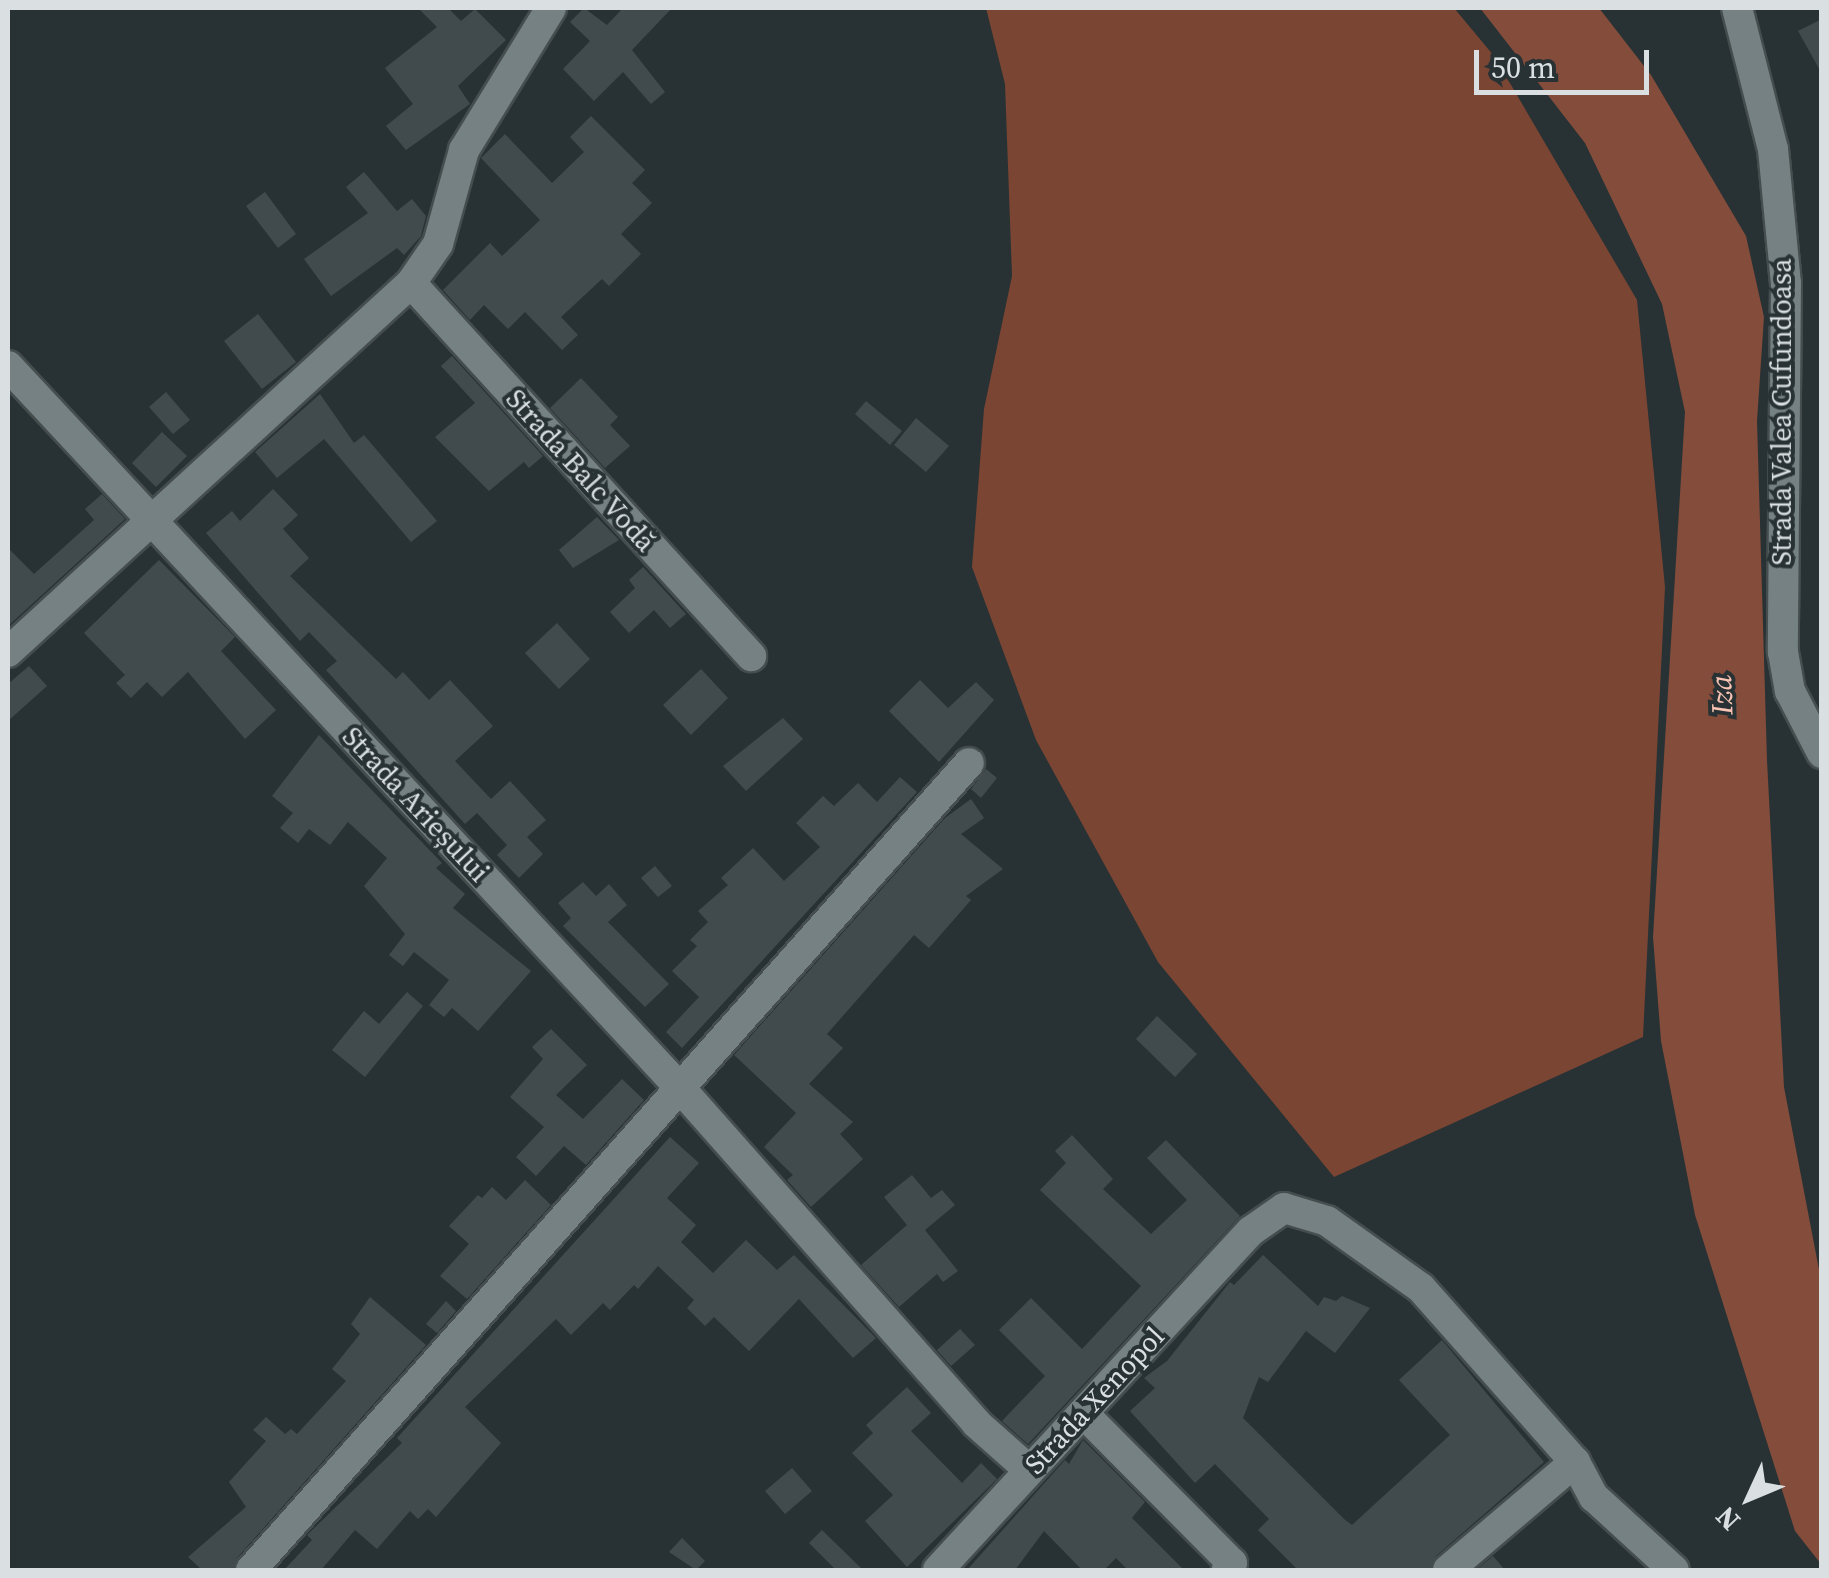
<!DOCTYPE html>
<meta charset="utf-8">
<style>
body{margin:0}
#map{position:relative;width:1829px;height:1578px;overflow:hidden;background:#283234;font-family:"Source Serif 4",serif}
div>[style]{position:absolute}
.forest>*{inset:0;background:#7b4533}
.water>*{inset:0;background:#834c3b}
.building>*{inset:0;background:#414b4d}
.roads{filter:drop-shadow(2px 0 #454d4e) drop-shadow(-2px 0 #454d4e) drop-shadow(0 2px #454d4e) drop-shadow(0 -2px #454d4e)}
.minor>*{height:30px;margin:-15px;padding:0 15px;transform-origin:15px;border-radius:15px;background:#758182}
span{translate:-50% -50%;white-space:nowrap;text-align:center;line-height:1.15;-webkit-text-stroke:8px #283234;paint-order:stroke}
.street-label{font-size:28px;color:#dae0e1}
.water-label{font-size:30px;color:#f9c4b3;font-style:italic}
.frame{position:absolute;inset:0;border:10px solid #dae0e1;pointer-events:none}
.north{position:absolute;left:1699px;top:1448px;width:100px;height:100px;-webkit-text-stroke:8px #283234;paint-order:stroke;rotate:226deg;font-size:28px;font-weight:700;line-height:40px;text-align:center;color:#dae0e1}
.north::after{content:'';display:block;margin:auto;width:35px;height:45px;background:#dae0e1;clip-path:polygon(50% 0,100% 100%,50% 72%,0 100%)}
.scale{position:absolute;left:1474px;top:50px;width:175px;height:45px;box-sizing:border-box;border:5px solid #dae0e1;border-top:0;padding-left:12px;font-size:30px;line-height:35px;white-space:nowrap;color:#dae0e1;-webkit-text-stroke:8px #283234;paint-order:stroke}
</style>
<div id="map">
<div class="forest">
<div style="clip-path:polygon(986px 8px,1454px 8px,1494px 56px,1637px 300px,1665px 587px,1643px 1037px,1334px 1177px,1158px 962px,1036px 740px,972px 567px,984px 409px,1012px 276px,1005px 84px)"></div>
</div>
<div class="water">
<div style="clip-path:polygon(1480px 8px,1599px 8px,1651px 75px,1746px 236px,1764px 317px,1757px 421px,1767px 760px,1784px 1087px,1821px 1280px,1821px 1564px,1795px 1531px,1695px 1215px,1661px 1041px,1653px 937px,1685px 412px,1662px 304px,1585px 143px)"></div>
</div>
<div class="building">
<div style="clip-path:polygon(418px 8px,448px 8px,461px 21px,475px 9px,506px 40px,458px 86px,470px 104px,406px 150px,386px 126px,413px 104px,385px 68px,437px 27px)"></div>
<div style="clip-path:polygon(584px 8px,607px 25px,623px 8px,672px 8px,632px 50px,665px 92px,651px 104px,623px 72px,594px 101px,563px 69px,590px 41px,570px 22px)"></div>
<div style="clip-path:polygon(1822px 19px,1822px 74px,1798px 31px)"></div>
<div style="clip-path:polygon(591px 116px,645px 170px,632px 183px,652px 203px,621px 234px,641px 254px,609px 286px,602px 279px,561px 317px,578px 335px,562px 350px,525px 312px,508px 329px,484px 305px,470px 320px,443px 290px,490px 243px,502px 256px,540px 220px,481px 158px,505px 134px,552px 183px,584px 152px,570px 137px)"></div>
<div style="clip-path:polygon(364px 172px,397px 211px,412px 199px,426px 216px,421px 236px,404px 255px,397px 248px,331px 296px,304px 259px,368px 213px,346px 187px)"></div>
<div style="clip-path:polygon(265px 192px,296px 234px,278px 248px,246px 206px)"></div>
<div style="clip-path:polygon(258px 314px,296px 362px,262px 389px,224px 341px)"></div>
<div style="clip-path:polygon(452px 356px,543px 456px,529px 468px,524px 462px,489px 491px,435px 437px,475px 403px,441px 366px)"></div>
<div style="clip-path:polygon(581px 378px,618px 417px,610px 425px,630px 446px,605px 468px,550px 408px)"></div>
<div style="clip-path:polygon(166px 392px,190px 420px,173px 434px,149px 407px)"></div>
<div style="clip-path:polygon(320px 394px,354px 443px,364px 435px,437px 521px,411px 542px,324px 439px,277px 478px,255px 452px)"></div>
<div style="clip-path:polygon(866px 401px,902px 431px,890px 445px,855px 414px)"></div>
<div style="clip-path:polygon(916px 418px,949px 446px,926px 472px,894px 445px)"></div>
<div style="clip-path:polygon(162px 432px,187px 456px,156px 487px,132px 463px)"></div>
<div style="clip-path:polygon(273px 489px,298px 515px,283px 529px,309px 558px,290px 576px,396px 679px,403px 672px,429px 700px,450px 680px,493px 726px,455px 761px,491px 799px,510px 781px,546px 820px,527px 837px,543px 854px,519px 878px,497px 855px,507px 845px,477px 813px,465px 824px,326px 670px,337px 661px,309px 632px,300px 641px,206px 533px,232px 511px,240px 521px)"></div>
<div style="clip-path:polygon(102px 494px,125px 519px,8px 626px,8px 548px,34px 574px,94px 520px,85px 509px)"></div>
<div style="clip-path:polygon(597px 517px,619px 540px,573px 568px,559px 550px)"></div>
<div style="clip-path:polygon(159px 560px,235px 637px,221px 651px,276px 710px,245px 739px,188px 672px,162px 697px,147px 682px,131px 698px,116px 683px,125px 675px,84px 633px)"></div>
<div style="clip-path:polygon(643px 567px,686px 614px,670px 628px,654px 610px,629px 633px,610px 612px,635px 588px,629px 580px)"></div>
<div style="clip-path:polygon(557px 623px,590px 659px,559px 689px,525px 653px)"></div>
<div style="clip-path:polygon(29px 666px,47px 686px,8px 721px,8px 684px)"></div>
<div style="clip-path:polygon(701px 669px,728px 698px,691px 735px,663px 705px)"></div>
<div style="clip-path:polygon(920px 680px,948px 708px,976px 682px,994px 700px,939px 762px,889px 711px)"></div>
<div style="clip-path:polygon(783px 718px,803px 739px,746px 791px,723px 766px)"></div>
<div style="clip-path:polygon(319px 735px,442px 863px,436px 868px,465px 894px,453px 908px,531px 971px,478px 1031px,452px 1008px,444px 1017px,429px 1005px,449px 980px,414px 952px,403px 966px,389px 955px,405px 934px,364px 886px,387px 858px,348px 822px,330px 845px,309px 829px,298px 843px,280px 828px,293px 813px,272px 796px)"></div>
<div style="clip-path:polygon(986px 769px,997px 778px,981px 798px,971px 789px)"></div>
<div style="clip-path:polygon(900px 777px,917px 792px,682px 1048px,666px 1032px,699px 997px,672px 971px,697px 946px,690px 940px,708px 922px,698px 911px,728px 885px,721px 878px,753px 848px,784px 881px,820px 847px,796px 823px,823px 796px,834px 806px,858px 783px,877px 802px)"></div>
<div style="clip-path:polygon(971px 799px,984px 818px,961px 834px,1003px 869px,966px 896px,971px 900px,929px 948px,914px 935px,827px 1034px,843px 1048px,809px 1084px,853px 1122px,840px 1134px,863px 1159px,811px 1207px,787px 1180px,793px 1175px,764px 1147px,796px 1113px,734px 1055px,945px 818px)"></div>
<div style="clip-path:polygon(655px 866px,672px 886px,658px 897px,641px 878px)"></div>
<div style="clip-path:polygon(583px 882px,596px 896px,609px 884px,627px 905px,608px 922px,669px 984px,645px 1007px,563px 926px,571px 918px,558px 903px)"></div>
<div style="clip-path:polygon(407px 992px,423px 1006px,365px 1077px,332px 1050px,364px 1011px,379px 1024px)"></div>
<div style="clip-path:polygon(1157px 1016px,1197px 1054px,1175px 1077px,1136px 1039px)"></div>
<div style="clip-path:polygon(551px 1029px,587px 1065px,556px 1095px,583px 1119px,622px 1079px,644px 1100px,586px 1165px,564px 1146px,536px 1176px,516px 1157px,544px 1127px,510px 1097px,543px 1059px,532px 1047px)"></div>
<div style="clip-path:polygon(1072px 1135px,1113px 1179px,1103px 1189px,1151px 1234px,1187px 1200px,1147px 1158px,1166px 1140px,1240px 1216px,1028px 1444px,1002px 1421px,1045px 1376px,999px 1330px,1031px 1298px,1082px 1349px,1141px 1286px,1040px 1190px,1066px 1163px,1055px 1151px)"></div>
<div style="clip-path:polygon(670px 1137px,699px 1163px,667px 1198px,696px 1225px,681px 1242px,713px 1273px,746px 1240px,777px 1270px,794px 1255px,876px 1338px,853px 1358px,799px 1299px,749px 1351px,714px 1317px,705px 1326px,687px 1308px,694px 1300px,658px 1266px,638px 1289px,634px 1285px,610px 1310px,603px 1303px,571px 1335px,556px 1319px,465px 1407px,501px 1443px,436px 1517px,428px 1509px,418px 1519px,410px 1511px,377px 1549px,355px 1530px,321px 1570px,284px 1570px,312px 1540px,307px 1535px,402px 1443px,397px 1438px)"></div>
<div style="clip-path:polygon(912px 1175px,931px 1198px,942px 1190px,955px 1205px,925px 1230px,958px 1271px,943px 1282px,937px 1274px,899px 1307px,861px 1265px,907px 1225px,884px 1197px)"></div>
<div style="clip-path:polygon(525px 1180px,551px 1205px,467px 1299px,440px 1276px,469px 1244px,449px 1226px,478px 1195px,482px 1198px,492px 1187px,506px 1200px)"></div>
<div style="clip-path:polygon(1263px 1255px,1318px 1306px,1324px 1297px,1336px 1301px,1342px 1296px,1370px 1308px,1335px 1353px,1306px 1331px,1268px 1382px,1259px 1377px,1243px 1418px,1344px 1519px,1352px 1525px,1450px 1435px,1399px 1380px,1442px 1340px,1544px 1462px,1436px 1556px,1430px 1570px,1298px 1570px,1258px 1530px,1269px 1519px,1215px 1464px,1195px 1483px,1130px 1411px,1155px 1388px,1144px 1378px,1167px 1361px,1230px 1282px,1234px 1285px)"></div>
<div style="clip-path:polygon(370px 1297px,426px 1345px,237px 1558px,233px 1570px,202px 1570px,188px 1557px,246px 1507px,229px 1482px,266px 1441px,253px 1430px,266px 1417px,285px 1434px,291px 1429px,297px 1434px,346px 1381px,332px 1369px,360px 1334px,351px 1324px)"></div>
<div style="clip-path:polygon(446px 1301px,456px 1311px,437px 1333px,426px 1324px)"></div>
<div style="clip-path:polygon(960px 1329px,975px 1345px,951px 1366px,937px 1350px)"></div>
<div style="clip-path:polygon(907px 1387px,931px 1413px,911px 1431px,962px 1483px,981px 1463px,997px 1479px,907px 1567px,865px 1521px,893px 1495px,852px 1453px,873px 1433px,866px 1425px)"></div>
<div style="clip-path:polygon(1083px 1440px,1145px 1502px,1132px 1518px,1184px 1570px,1128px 1570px,1116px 1558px,1104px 1570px,1082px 1570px,1044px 1531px,1015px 1570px,967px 1570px,1065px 1460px,1069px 1464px)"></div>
<div style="clip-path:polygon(792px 1468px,812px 1491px,785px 1514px,765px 1491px)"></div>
<div style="clip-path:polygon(822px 1530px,863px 1570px,836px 1570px,809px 1543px)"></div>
<div style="clip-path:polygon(682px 1538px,705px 1561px,696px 1570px,669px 1552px)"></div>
<div style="clip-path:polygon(1493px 1556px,1505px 1570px,1476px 1570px)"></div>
</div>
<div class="roads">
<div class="minor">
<div style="left:1737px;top:8px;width:146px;rotate:75.7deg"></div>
<div style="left:1773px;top:149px;width:135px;rotate:84.5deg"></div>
<div style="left:1786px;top:283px;width:369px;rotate:90.5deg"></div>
<div style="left:1783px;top:652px;width:40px;rotate:80deg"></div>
<div style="left:1790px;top:691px;width:70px;rotate:62.7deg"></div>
<div style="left:411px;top:283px;width:505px;rotate:47.65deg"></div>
<div style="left:8px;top:366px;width:988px;rotate:47.05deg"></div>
<div style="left:681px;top:1089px;width:446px;rotate:48.5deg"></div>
<div style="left:976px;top:1423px;width:69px;rotate:41.5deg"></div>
<div style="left:8px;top:652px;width:546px;rotate:-42.48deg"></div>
<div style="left:411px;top:283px;width:47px;rotate:-55.3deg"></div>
<div style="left:438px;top:244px;width:98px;rotate:-74.5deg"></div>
<div style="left:464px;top:150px;width:167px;rotate:-58.5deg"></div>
<div style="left:1083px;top:1413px;width:211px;rotate:45.2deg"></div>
<div style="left:1232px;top:1563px;width:9px;rotate:126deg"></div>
<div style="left:251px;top:1570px;width:1080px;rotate:-48.34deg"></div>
<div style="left:938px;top:1570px;width:461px;rotate:-47.3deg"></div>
<div style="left:1251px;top:1231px;width:40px;rotate:-34.9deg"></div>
<div style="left:1284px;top:1208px;width:45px;rotate:16.8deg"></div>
<div style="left:1327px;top:1221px;width:115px;rotate:35.5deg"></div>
<div style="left:1421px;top:1288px;width:232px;rotate:48.5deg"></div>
<div style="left:1575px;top:1462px;width:40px;rotate:62deg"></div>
<div style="left:1594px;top:1497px;width:108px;rotate:42.4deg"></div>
<div style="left:1448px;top:1570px;width:167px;rotate:-40.4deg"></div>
</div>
</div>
<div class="street-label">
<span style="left:1781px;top:412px;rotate:-90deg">Strada Valea Cufundoasa</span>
<span style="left:581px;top:470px;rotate:48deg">Strada Balc Vodă</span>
<span style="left:416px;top:804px;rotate:47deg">Strada Arieșului</span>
<span style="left:1094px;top:1400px;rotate:-47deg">Strada Xenopol</span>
</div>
<div class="water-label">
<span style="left:1722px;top:695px;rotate:-92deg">Iza</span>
</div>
<div class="frame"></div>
<div class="north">N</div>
<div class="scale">50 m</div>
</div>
